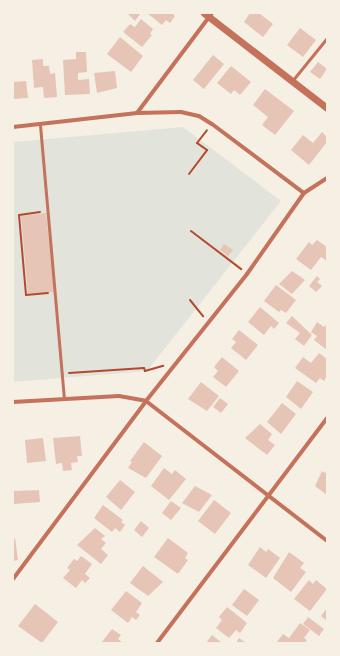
<!DOCTYPE html>
<style>
body{margin:0}
#map{position:relative;width:340px;height:656px;overflow:hidden;background:#f6efe4;font-family:Signika,sans-serif}
div>[style]{position:absolute}
.green>*{inset:0;background:#e2e4dc}
.building>*{inset:0;background:#e6c5b7}
.path>*{height:2px;margin:-1px;padding:0 1px;transform-origin:1px;border-radius:1px;background:#b5482f}
.service>*{height:3px;margin:-1.5px;padding:0 1.5px;transform-origin:1.5px;border-radius:1.5px;background:#c5725c}
.minor>*{height:4px;margin:-2px;padding:0 2px;transform-origin:2px;border-radius:2px;background:#c5725c}
.tertiary>*{height:7px;margin:-3.5px;padding:0 3.5px;transform-origin:3.5px;border-radius:3.5px;background:#c5725c}
span{translate:-50% -50%;white-space:nowrap;text-align:center;line-height:1.15;-webkit-text-stroke:3.5px #f6efe4;paint-order:stroke}
.frame{position:absolute;inset:0;border:14px solid #f6efe4;pointer-events:none}
</style>
<div id="map">
<div class="green">
<div style="clip-path:polygon(183px 127px,281px 201px,147px 371px,13px 382px,13px 142px)"></div>
</div>
<div class="building">
<div style="clip-path:polygon(127px 13px,139px 13px,140px 14px,135px 21px)"></div>
<div style="clip-path:polygon(147px 13px,172px 13px,175px 16px,170px 23px,166px 20px,162px 25px)"></div>
<div style="clip-path:polygon(250px 13px,259px 13px,273px 24px,263px 37px,244px 22px)"></div>
<div style="clip-path:polygon(141px 19px,153px 29px,150px 34px,152px 35px,142px 47px,123px 32px,130px 24px,135px 27px)"></div>
<div style="clip-path:polygon(300px 28px,316px 40px,303px 57px,287px 45px)"></div>
<div style="clip-path:polygon(120px 37px,143px 56px,131px 72px,107px 54px)"></div>
<div style="clip-path:polygon(76px 52px,86px 52px,87px 72px,78px 73px,78px 80px,89px 79px,90px 94px,65px 95px,63px 60px,76px 59px)"></div>
<div style="clip-path:polygon(213px 55px,224px 64px,204px 89px,193px 80px)"></div>
<div style="clip-path:polygon(43px 59px,43px 66px,49px 66px,50px 74px,55px 73px,57px 97px,44px 98px,43px 87px,34px 88px,32px 60px)"></div>
<div style="clip-path:polygon(318px 62px,327px 69px,320px 79px,310px 72px)"></div>
<div style="clip-path:polygon(231px 66px,251px 82px,240px 95px,234px 90px,231px 94px,217px 83px)"></div>
<div style="clip-path:polygon(115px 71px,117px 88px,97px 93px,94px 73px)"></div>
<div style="clip-path:polygon(26px 81px,28px 98px,13px 99px,13px 82px)"></div>
<div style="clip-path:polygon(265px 89px,294px 111px,275px 135px,262px 125px,268px 117px,253px 105px)"></div>
<div style="clip-path:polygon(322px 132px,327px 137px,327px 142px,309px 165px,291px 150px,303px 135px,313px 143px)"></div>
<div style="clip-path:polygon(46px 213px,54px 292px,28px 294px,21px 216px)"></div>
<div style="clip-path:polygon(317px 240px,327px 247px,327px 261px,321px 257px,311px 270px,296px 259px,309px 242px,312px 245px)"></div>
<div style="clip-path:polygon(224px 244px,233px 250px,228px 256px,220px 250px)"></div>
<div style="clip-path:polygon(292px 271px,305px 280px,292px 294px,279px 284px)"></div>
<div style="clip-path:polygon(317px 276px,320px 279px,317px 282px,322px 286px,316px 292px,309px 286px)"></div>
<div style="clip-path:polygon(276px 285px,296px 300px,286px 313px,281px 310px,279px 312px,264px 301px)"></div>
<div style="clip-path:polygon(260px 307px,279px 323px,274px 329px,271px 326px,264px 335px,248px 322px)"></div>
<div style="clip-path:polygon(292px 316px,312px 335px,304px 346px,295px 339px,300px 333px,286px 323px)"></div>
<div style="clip-path:polygon(317px 322px,324px 327px,327px 324px,327px 350px,314px 340px,317px 336px,311px 332px)"></div>
<div style="clip-path:polygon(239px 330px,258px 345px,246px 360px,231px 348px,236px 342px,232px 339px)"></div>
<div style="clip-path:polygon(319px 353px,327px 359px,327px 376px,324px 381px,320px 378px,316px 383px,295px 368px,303px 357px,311px 363px)"></div>
<div style="clip-path:polygon(222px 357px,239px 371px,226px 387px,213px 377px,218px 371px,214px 367px)"></div>
<div style="clip-path:polygon(297px 381px,313px 392px,301px 409px,286px 397px)"></div>
<div style="clip-path:polygon(201px 382px,219px 396px,207px 411px,188px 399px)"></div>
<div style="clip-path:polygon(220px 398px,228px 404px,221px 413px,213px 407px)"></div>
<div style="clip-path:polygon(282px 403px,296px 414px,281px 434px,267px 422px)"></div>
<div style="clip-path:polygon(260px 424px,272px 434px,268px 440px,275px 445px,267px 455px,245px 438px)"></div>
<div style="clip-path:polygon(80px 436px,82px 456px,77px 456px,78px 462px,71px 463px,72px 470px,63px 471px,62px 463px,56px 464px,53px 438px)"></div>
<div style="clip-path:polygon(43px 438px,46px 461px,27px 463px,25px 440px)"></div>
<div style="clip-path:polygon(144px 442px,162px 456px,146px 478px,128px 468px,132px 462px,130px 461px)"></div>
<div style="clip-path:polygon(164px 468px,172px 474px,175px 470px,186px 479px,169px 500px,151px 486px)"></div>
<div style="clip-path:polygon(327px 469px,327px 495px,315px 486px,322px 471px,325px 473px)"></div>
<div style="clip-path:polygon(120px 480px,135px 492px,121px 510px,106px 497px)"></div>
<div style="clip-path:polygon(195px 486px,212px 495px,199px 512px,182px 503px)"></div>
<div style="clip-path:polygon(39px 490px,40px 502px,14px 504px,13px 510px,13px 491px)"></div>
<div style="clip-path:polygon(214px 500px,231px 513px,215px 534px,198px 521px)"></div>
<div style="clip-path:polygon(171px 501px,181px 508px,171px 520px,162px 513px)"></div>
<div style="clip-path:polygon(103px 505px,123px 520px,121px 522px,125px 525px,120px 532px,115px 528px,112px 532px,94px 518px)"></div>
<div style="clip-path:polygon(141px 521px,149px 528px,142px 537px,134px 530px)"></div>
<div style="clip-path:polygon(95px 528px,105px 536px,101px 539px,106px 543px,101px 549px,108px 555px,101px 564px,77px 545px)"></div>
<div style="clip-path:polygon(15px 538px,18px 560px,13px 561px,13px 539px)"></div>
<div style="clip-path:polygon(168px 538px,188px 553px,185px 558px,188px 560px,178px 574px,154px 557px)"></div>
<div style="clip-path:polygon(260px 547px,266px 552px,268px 549px,280px 558px,266px 578px,248px 565px)"></div>
<div style="clip-path:polygon(289px 552px,304px 563px,300px 568px,306px 572px,291px 592px,273px 578px)"></div>
<div style="clip-path:polygon(81px 556px,92px 564px,85px 574px,90px 578px,85px 583px,82px 580px,76px 588px,63px 578px,70px 570px,67px 568px,74px 559px,77px 561px)"></div>
<div style="clip-path:polygon(143px 566px,163px 582px,148px 596px,130px 583px)"></div>
<div style="clip-path:polygon(309px 580px,313px 584px,316px 580px,327px 589px,310px 611px,294px 599px)"></div>
<div style="clip-path:polygon(244px 589px,259px 600px,247px 616px,232px 605px)"></div>
<div style="clip-path:polygon(126px 591px,142px 603px,136px 612px,140px 615px,136px 620px,132px 617px,128px 623px,111px 610px)"></div>
<div style="clip-path:polygon(35px 604px,58px 622px,42px 643px,18px 626px)"></div>
<div style="clip-path:polygon(227px 607px,247px 623px,240px 633px,236px 630px,229px 638px,216px 628px,222px 620px,219px 617px)"></div>
<div style="clip-path:polygon(327px 608px,327px 621px,321px 616px)"></div>
<div style="clip-path:polygon(308px 617px,324px 629px,319px 636px,303px 624px)"></div>
<div style="clip-path:polygon(300px 623px,310px 630px,304px 638px,307px 640px,305px 643px,276px 643px,283px 634px,289px 638px)"></div>
<div style="clip-path:polygon(112px 629px,121px 635px,118px 639px,123px 643px,101px 643px)"></div>
<div style="clip-path:polygon(212px 635px,222px 643px,206px 643px)"></div>
<div style="clip-path:polygon(239px 638px,246px 643px,236px 643px)"></div>
</div>
<div class="path">
<div style="left:189px;top:174px;width:30px;rotate:-53deg"></div>
<div style="left:207px;top:150px;width:12px;rotate:-145deg"></div>
<div style="left:197px;top:143px;width:16px;rotate:-52deg"></div>
<div style="left:40px;top:212px;width:21px;rotate:172deg"></div>
<div style="left:19px;top:215px;width:80px;rotate:85deg"></div>
<div style="left:26px;top:295px;width:22px;rotate:-5deg"></div>
<div style="left:191px;top:231px;width:63px;rotate:37.2deg"></div>
<div style="left:190px;top:300px;width:21px;rotate:51deg"></div>
<div style="left:69px;top:373px;width:75px;rotate:-3.8deg"></div>
<div style="left:144px;top:368px;width:3px;rotate:72deg"></div>
<div style="left:145px;top:371px;width:19px;rotate:-16deg"></div>
</div>
<div class="service">
<div style="left:292px;top:81px;width:55px;rotate:-50.9deg"></div>
<div style="left:40px;top:125px;width:275px;rotate:85deg"></div>
</div>
<div class="minor">
<div style="left:137px;top:113px;width:125px;rotate:-53.1deg"></div>
<div style="left:13px;top:127px;width:125px;rotate:-6.4deg"></div>
<div style="left:137px;top:113px;width:44px;rotate:-1.3deg"></div>
<div style="left:181px;top:112px;width:18px;rotate:13deg"></div>
<div style="left:199px;top:116px;width:15px;rotate:32deg"></div>
<div style="left:212px;top:124px;width:115px;rotate:36.9deg"></div>
<div style="left:13px;top:402px;width:106px;rotate:-3.2deg"></div>
<div style="left:119px;top:396px;width:27px;rotate:10deg"></div>
<div style="left:146px;top:401px;width:229px;rotate:37.7deg"></div>
<div style="left:13px;top:579px;width:222px;rotate:-53.2deg"></div>
<div style="left:146px;top:401px;width:162px;rotate:-51.5deg"></div>
<div style="left:247px;top:274px;width:99px;rotate:-54.9deg"></div>
<div style="left:304px;top:193px;width:27px;rotate:-33deg"></div>
<div style="left:157px;top:643px;width:282px;rotate:-52.9deg"></div>
</div>
<div class="tertiary">
<div style="left:204px;top:13px;width:155px;rotate:37.7deg"></div>
</div>
<div class="frame"></div>
</div>
